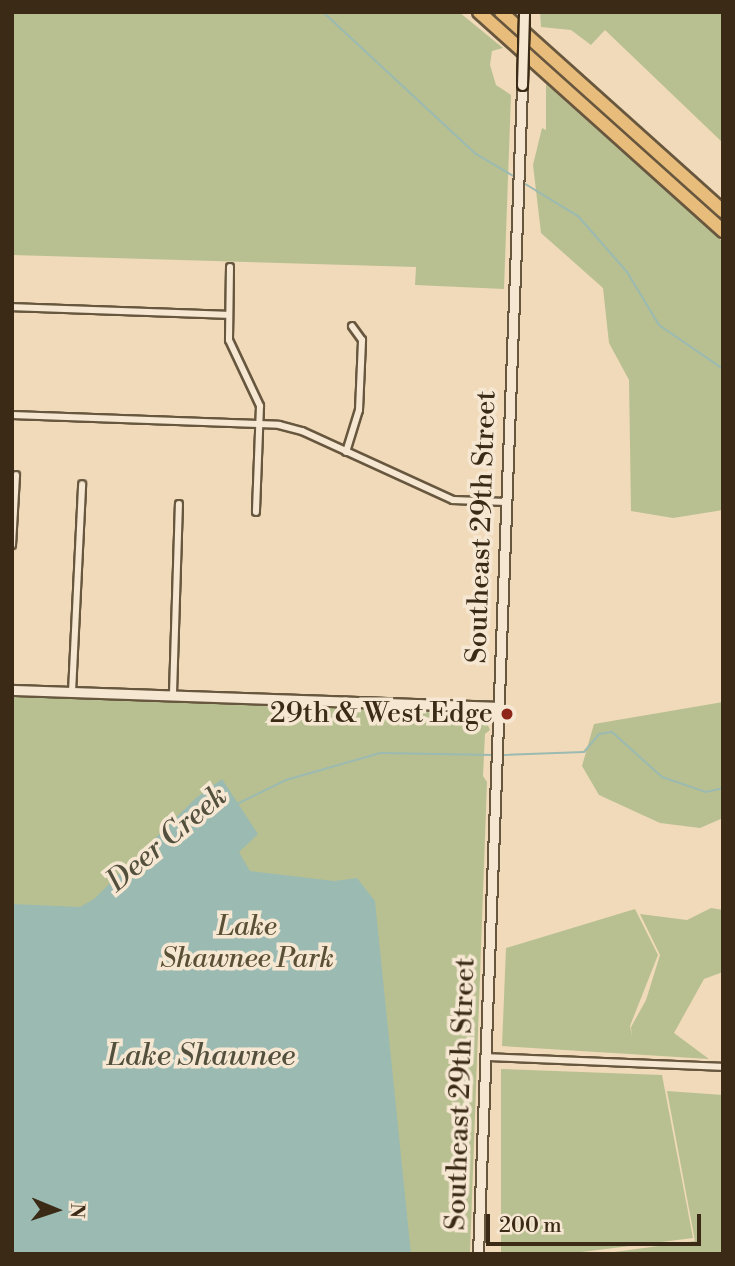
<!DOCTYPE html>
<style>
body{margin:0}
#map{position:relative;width:735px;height:1266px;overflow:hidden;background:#f1dab9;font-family:"Libre Bodoni",serif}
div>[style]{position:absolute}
.green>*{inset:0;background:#b8c091}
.water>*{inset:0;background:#9bbab2}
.stream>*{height:2px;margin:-1px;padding:0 1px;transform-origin:1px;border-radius:1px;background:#9bbab2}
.roads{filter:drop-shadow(2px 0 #68573f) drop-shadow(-2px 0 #68573f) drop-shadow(0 2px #68573f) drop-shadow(0 -2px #68573f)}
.street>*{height:6px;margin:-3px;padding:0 3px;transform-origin:3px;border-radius:3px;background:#f6e7d2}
.secondary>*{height:9px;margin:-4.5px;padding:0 4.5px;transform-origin:4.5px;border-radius:4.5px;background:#f6e7d2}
.highway>*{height:12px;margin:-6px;padding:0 6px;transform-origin:6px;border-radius:6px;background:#e8bd7c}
.bridges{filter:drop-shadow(2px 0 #3b2b16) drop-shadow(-2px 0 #3b2b16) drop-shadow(0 2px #3b2b16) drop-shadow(0 -2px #3b2b16)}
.secondary-bridge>*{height:9px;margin:-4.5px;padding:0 4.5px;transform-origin:4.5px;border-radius:4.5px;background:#f6e7d2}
.dots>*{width:19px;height:19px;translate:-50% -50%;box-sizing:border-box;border:4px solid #f6e7d2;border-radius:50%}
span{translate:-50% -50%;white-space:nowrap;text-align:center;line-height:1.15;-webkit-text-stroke:7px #f6e7d2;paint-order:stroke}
.street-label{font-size:28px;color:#3b2b16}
.poi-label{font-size:28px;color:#3b2b16}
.right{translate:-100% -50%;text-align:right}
.park-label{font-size:28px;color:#5a5035;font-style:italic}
.water-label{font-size:30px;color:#534f3d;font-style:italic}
.frame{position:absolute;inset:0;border:14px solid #3b2b16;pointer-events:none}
.north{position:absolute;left:21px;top:1175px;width:70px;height:70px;-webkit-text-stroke:5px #f6e7d2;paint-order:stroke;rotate:92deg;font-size:19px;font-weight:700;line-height:28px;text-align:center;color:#3b2b16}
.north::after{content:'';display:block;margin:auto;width:24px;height:32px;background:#3b2b16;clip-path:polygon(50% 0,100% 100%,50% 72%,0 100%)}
.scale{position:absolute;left:486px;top:1214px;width:215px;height:32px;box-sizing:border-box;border:4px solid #3b2b16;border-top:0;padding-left:9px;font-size:21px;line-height:24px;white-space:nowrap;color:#3b2b16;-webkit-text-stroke:5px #f6e7d2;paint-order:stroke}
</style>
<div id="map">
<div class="green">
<div style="clip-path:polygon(12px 12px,459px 12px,503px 48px,492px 51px,490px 65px,496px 85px,511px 95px,504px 289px,415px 285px,416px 267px,12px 255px)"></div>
<div style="clip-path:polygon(540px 12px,723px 12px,723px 143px,605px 30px,591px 45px,571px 30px,541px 27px)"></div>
<div style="clip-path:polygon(546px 84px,723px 242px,723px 510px,673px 518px,631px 511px,629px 380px,609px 343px,603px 288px,541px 233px,533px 165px,542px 128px,546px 130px)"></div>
<div style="clip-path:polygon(12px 693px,362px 708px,473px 715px,486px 721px,490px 730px,485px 734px,483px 776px,487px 782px,470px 1254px,12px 1254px)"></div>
<div style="clip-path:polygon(723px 702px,723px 818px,700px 828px,660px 823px,599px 795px,582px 766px,594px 724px)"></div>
<div style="clip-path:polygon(711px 908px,723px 910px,723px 972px,704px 979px,674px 1033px,709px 1059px,502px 1046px,506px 948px,635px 909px,658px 955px,630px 1026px,632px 1036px,631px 1027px,646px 1000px,660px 955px,640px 914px,687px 920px)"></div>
<div style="clip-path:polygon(501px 1069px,662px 1075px,693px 1238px,566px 1254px,501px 1254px)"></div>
<div style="clip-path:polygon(667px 1091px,723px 1095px,723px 1254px,600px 1254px,695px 1241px)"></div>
</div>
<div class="water">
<div style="clip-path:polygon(222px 779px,258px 834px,239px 852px,250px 871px,334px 881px,357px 878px,375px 901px,411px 1254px,12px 1254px,12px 904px,80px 907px,94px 899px,196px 798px)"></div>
</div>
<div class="stream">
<div style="left:323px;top:12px;width:209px;rotate:42.9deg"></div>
<div style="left:476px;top:154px;width:45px;rotate:30.5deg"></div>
<div style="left:522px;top:182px;width:66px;rotate:31.3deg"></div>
<div style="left:578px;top:216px;width:74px;rotate:48.8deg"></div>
<div style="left:627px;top:272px;width:62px;rotate:58.9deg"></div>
<div style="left:659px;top:325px;width:78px;rotate:34.5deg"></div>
<div style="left:500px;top:755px;width:84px;rotate:-2deg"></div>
<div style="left:584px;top:752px;width:23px;rotate:-50deg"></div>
<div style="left:599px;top:734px;width:13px;rotate:-9deg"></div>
<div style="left:612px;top:732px;width:67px;rotate:42deg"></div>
<div style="left:662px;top:777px;width:46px;rotate:18.8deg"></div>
<div style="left:706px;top:792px;width:17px;rotate:-13deg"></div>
<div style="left:237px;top:804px;width:55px;rotate:-26.1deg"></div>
<div style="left:286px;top:780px;width:98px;rotate:-16deg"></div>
<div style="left:380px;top:753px;width:114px;rotate:1deg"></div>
</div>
<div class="roads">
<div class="street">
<div style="left:230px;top:267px;width:73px;rotate:90.8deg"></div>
<div style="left:229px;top:340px;width:73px;rotate:64.8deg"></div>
<div style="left:260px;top:406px;width:106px;rotate:92.2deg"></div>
<div style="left:12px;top:307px;width:217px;rotate:2.1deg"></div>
<div style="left:12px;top:415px;width:267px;rotate:2.1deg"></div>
<div style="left:279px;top:425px;width:24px;rotate:15deg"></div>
<div style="left:302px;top:431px;width:166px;rotate:24.6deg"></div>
<div style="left:453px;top:500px;width:53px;rotate:2.2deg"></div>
<div style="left:346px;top:452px;width:44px;rotate:-72.8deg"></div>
<div style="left:359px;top:410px;width:70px;rotate:-87.5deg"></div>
<div style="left:362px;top:340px;width:17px;rotate:-126deg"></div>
<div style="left:12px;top:545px;width:70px;rotate:-86.7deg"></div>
<div style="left:72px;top:692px;width:208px;rotate:-87.2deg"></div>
<div style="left:169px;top:696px;width:5px;rotate:-37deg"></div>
<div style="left:173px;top:693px;width:189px;rotate:-88.2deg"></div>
<div style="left:486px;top:1057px;width:237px;rotate:2.4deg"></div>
</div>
<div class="secondary">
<div style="left:12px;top:690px;width:485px;rotate:2deg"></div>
<div style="left:478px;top:1254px;width:1170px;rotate:-87.84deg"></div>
</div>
<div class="highway">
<div style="left:479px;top:12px;width:328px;rotate:41.9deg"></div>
<div style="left:501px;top:12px;width:298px;rotate:41.9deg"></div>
</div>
</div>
<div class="bridges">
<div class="secondary-bridge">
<div style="left:522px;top:85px;width:73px;rotate:-88.4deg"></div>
</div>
</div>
<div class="dots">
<div style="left:507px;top:714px;background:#8f2418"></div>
</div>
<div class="street-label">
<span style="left:482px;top:527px;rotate:-88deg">Southeast 29th Street</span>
<span style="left:461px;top:1094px;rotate:-88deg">Southeast 29th Street</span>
</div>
<div class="poi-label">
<span class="right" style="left:493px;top:714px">29th &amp; West Edge</span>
</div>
<div class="park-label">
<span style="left:247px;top:943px">Lake<br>Shawnee Park</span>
</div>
<div class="water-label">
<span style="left:167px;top:839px;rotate:-40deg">Deer Creek</span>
<span style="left:201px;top:1056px">Lake Shawnee</span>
</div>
<div class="frame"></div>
<div class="north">N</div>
<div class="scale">200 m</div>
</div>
